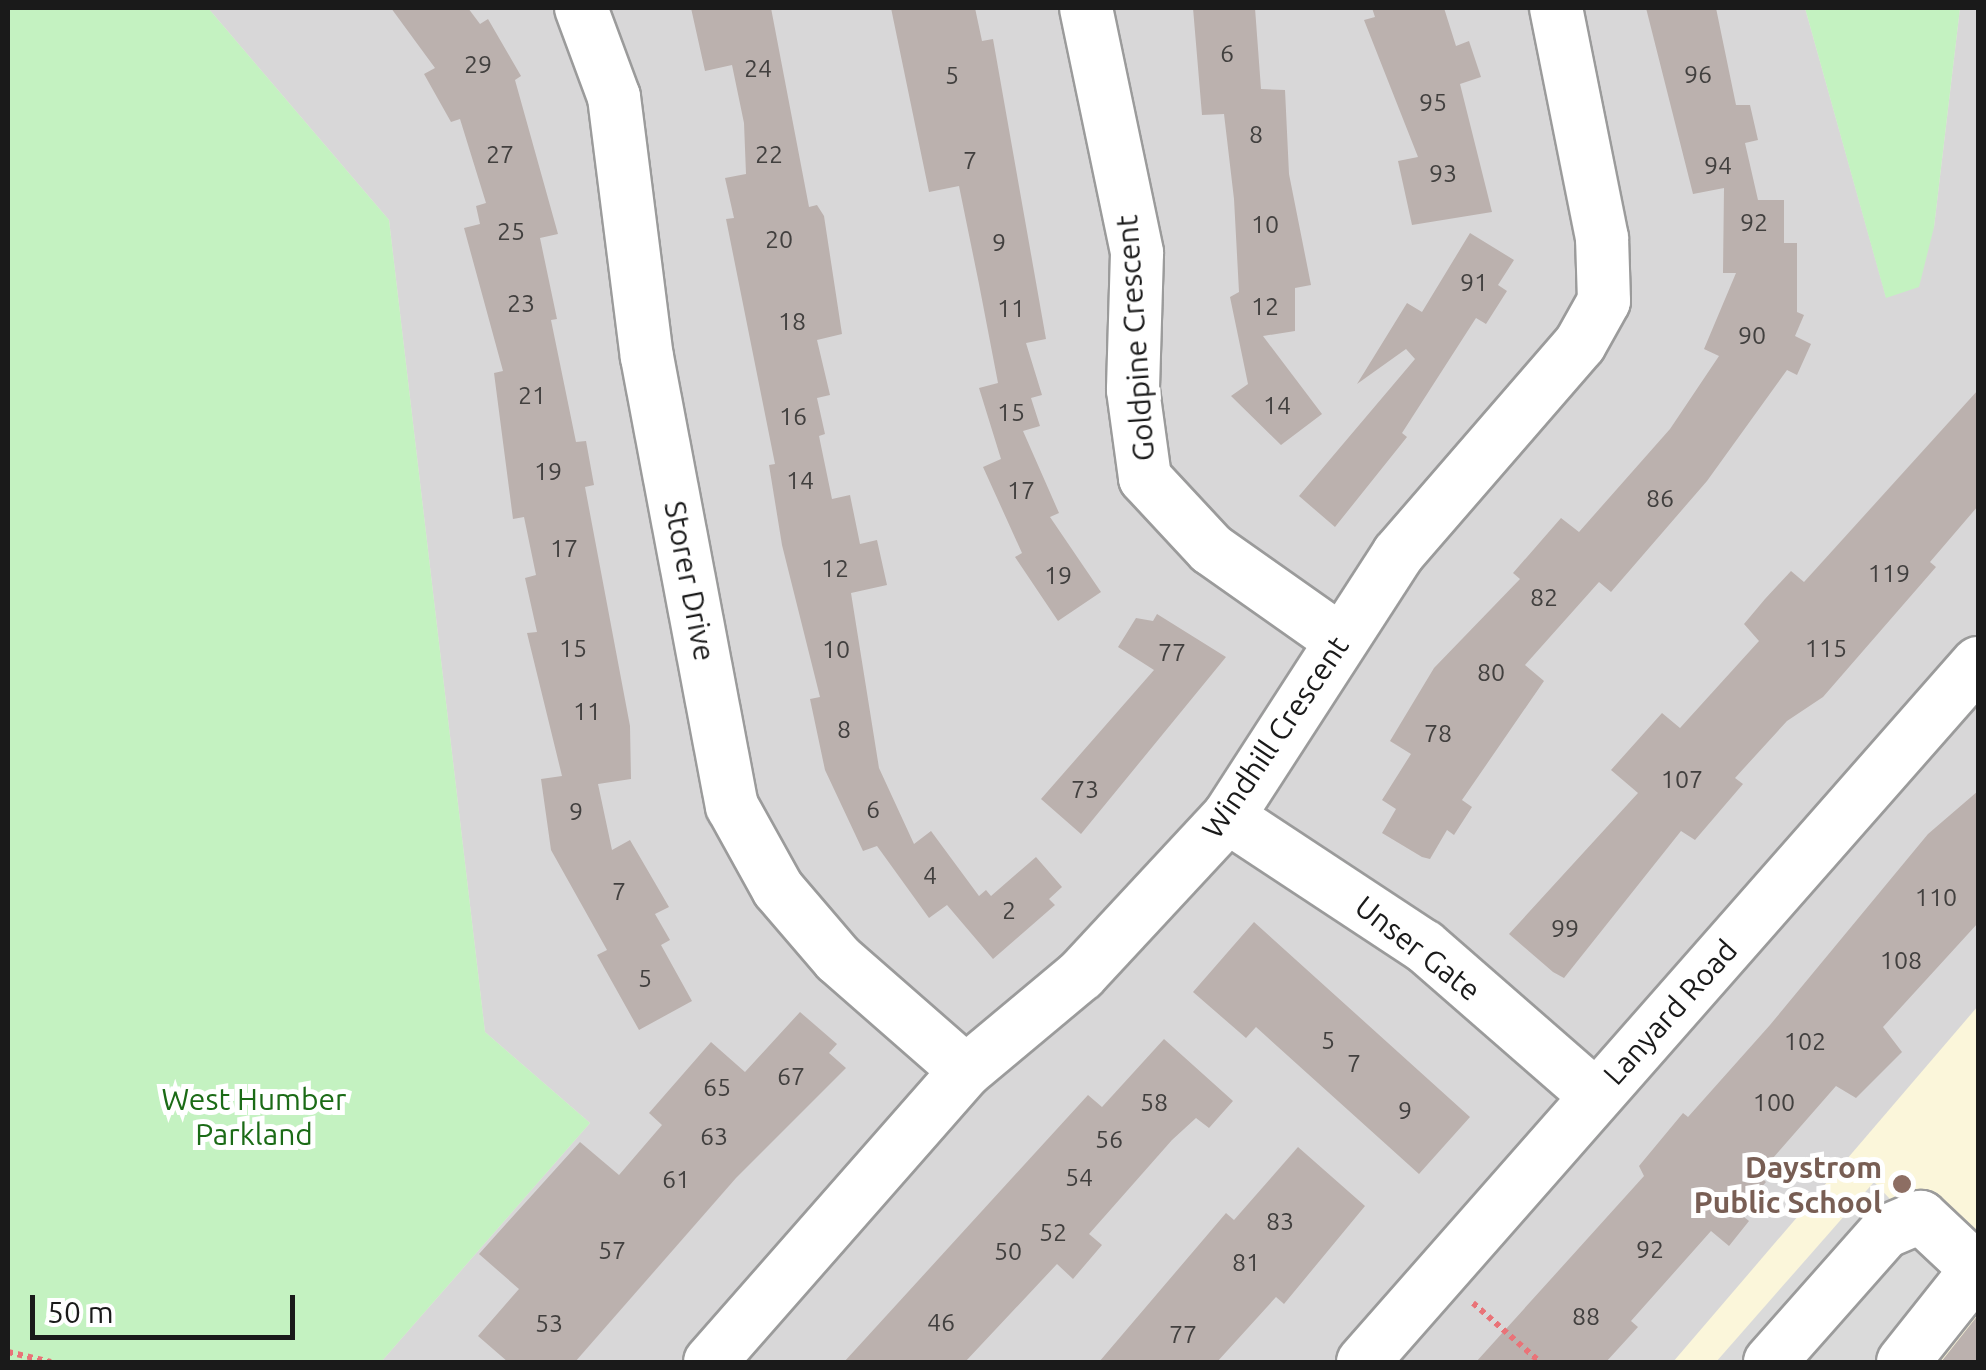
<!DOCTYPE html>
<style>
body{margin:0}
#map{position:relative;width:1986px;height:1370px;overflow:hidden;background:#ebe6e1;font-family:Ubuntu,sans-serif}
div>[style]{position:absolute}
.residential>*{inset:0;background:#d8d7d8}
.education>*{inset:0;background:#fbf6da}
.park>*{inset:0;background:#c4f2c1}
.parking>*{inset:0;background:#dadada}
.building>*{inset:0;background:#bbb1ae}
.path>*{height:6px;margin-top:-3px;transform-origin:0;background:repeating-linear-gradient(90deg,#e97378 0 5px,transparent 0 10px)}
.roads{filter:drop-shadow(2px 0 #9b9b9b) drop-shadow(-2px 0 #9b9b9b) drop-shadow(0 2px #9b9b9b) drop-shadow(0 -2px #9b9b9b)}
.minor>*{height:52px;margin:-26px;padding:0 26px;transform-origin:26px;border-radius:26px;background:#fff}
.dots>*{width:28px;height:28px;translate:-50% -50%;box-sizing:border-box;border:5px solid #fff;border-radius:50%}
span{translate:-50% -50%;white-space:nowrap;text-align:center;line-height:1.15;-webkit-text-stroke:10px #fff;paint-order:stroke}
.number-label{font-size:25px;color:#42403f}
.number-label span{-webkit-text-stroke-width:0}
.street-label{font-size:30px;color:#1a1a1a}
.park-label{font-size:30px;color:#1b6b16}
.education-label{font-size:30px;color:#785e54;font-weight:700}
.right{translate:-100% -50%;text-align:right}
.frame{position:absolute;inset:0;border:10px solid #1a1a1a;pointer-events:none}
.scale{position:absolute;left:30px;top:1295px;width:265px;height:45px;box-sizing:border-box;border:5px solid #1a1a1a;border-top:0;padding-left:12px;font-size:30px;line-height:35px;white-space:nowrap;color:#1a1a1a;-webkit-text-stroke:8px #fff;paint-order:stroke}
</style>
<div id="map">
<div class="residential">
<div style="clip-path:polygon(208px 8px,1805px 8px,1886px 297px,1934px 227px,1960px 8px,1978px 8px,1978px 1362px,381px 1362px,590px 1123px,485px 1032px,389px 220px)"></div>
</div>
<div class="education">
<div style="clip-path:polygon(1978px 1006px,1978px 1362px,1673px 1362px)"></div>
</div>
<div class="park">
<div style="clip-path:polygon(8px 8px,208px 8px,389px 220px,485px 1032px,590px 1123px,381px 1362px,8px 1362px)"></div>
<div style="clip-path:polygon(1805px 8px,1960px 8px,1934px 227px,1919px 287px,1886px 298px)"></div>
</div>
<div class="parking">
<div style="clip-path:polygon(1874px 1182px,1977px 1292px,1914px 1362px,1716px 1362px)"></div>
</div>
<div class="building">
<div style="clip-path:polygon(391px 8px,468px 8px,480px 24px,488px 19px,521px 76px,515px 80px,558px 234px,540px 238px,557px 319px,551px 320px,576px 442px,586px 441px,594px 485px,585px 487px,630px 726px,631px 779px,598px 784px,612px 850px,630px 840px,669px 907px,655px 914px,670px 940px,661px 945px,692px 1001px,639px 1030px,597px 955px,607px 950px,551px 850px,541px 779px,562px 776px,527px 633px,537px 632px,525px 578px,536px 575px,524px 517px,513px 519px,494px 373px,503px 371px,464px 228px,480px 224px,476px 206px,486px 203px,460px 119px,451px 122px,424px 74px,435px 68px)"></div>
<div style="clip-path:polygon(691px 8px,771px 8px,809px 207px,817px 205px,824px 216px,842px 334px,817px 340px,830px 395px,817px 398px,825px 434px,819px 436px,832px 499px,850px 495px,860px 544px,877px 540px,887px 585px,851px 593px,879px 768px,914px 844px,931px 831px,979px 896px,986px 890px,991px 896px,1036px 857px,1062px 887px,1049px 899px,1055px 905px,993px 959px,947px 905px,929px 918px,877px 846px,863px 851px,825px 770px,810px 699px,820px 697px,782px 545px,769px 465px,775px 464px,726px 219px,734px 218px,725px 178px,746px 174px,744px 123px,732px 65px,705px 71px)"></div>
<div style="clip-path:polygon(891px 8px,975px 8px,982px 41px,993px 39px,1046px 339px,1026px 343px,1042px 395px,1031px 398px,1040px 426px,1023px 431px,1059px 513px,1050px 517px,1101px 592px,1058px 621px,1015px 557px,1022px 553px,983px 467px,1001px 459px,979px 388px,998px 383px,979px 284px,959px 186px,929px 192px)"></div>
<div style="clip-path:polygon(1193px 8px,1255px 8px,1261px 89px,1285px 90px,1289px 174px,1311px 285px,1295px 288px,1295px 331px,1263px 336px,1322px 414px,1281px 445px,1231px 396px,1248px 384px,1230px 297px,1239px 292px,1234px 199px,1224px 114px,1202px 115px)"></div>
<div style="clip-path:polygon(1372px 8px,1444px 8px,1456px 46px,1469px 41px,1481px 77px,1460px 84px,1492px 212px,1412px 225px,1398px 161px,1418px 157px,1364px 20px,1375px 17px)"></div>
<div style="clip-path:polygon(1646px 8px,1716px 8px,1736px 105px,1750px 105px,1758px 140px,1745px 143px,1758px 200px,1784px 200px,1784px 243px,1797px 243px,1797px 312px,1804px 315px,1795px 336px,1811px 344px,1797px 375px,1787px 370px,1707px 481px,1611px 592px,1599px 582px,1525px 665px,1544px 681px,1462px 800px,1472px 807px,1454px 835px,1447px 830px,1430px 859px,1422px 857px,1382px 833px,1396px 809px,1382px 800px,1411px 754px,1390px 741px,1434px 668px,1520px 579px,1513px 573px,1561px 518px,1579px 532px,1670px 429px,1719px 356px,1704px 349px,1736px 273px,1723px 273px,1724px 188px,1693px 194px)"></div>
<div style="clip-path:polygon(1470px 233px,1514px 260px,1498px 285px,1507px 291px,1486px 324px,1476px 318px,1402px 433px,1407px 437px,1335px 527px,1299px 496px,1415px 359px,1406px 349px,1357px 384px,1407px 303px,1422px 312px)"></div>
<div style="clip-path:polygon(1978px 390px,1978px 506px,1930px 562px,1936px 567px,1823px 697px,1787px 721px,1735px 778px,1743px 784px,1695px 840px,1681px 831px,1564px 978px,1553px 972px,1509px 934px,1638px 793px,1611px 770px,1662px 713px,1680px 728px,1759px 641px,1744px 624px,1765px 599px,1791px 571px,1804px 582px)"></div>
<div style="clip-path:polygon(1157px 614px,1226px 657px,1081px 834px,1041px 799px,1154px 670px,1118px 647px,1136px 618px,1153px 621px)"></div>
<div style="clip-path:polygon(1978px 791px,1978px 923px,1883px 1027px,1902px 1052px,1856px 1098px,1836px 1086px,1758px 1175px,1766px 1182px,1739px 1213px,1749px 1221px,1729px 1246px,1711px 1231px,1631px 1321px,1638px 1327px,1606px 1362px,1476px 1362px,1644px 1176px,1639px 1166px,1683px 1113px,1688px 1117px,1770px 1025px,1928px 834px)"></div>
<div style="clip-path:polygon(1254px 922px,1470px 1117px,1419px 1174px,1256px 1027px,1246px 1038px,1193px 992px)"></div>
<div style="clip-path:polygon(800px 1012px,837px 1044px,829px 1053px,846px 1068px,736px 1178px,575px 1362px,508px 1362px,478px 1336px,519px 1289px,479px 1254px,580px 1142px,619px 1175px,662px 1125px,649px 1113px,711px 1042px,745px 1072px)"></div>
<div style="clip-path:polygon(1164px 1039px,1233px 1101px,1209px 1128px,1196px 1118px,1172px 1140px,1089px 1234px,1102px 1245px,1073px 1279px,1057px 1264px,965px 1362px,844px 1362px,1088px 1095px,1102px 1107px)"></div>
<div style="clip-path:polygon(1298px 1147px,1365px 1206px,1284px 1304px,1276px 1297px,1217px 1362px,1099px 1362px,1226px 1213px,1234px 1220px)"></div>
<div style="clip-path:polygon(1978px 1315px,1978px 1362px,1941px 1362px)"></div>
</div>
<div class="path">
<div style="left:1473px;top:1303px;width:89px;rotate:41.4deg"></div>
<div style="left:8px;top:1352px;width:44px;rotate:13.1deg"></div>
</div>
<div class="roads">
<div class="minor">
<div style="left:581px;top:8px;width:95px;rotate:69.7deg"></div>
<div style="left:614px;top:97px;width:262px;rotate:82.8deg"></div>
<div style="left:647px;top:357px;width:457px;rotate:79.3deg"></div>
<div style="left:732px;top:806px;width:95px;rotate:61deg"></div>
<div style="left:778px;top:889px;width:92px;rotate:49.4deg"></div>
<div style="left:838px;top:959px;width:170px;rotate:41.2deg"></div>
<div style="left:1086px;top:8px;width:250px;rotate:78.2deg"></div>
<div style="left:1137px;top:253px;width:137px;rotate:91.7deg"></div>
<div style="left:1133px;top:390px;width:89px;rotate:82.2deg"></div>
<div style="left:1145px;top:478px;width:97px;rotate:47.1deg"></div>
<div style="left:1211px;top:549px;width:158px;rotate:35.2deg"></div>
<div style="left:1228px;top:817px;width:235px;rotate:33.4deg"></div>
<div style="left:1424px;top:946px;width:228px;rotate:41.1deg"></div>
<div style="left:710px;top:1362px;width:388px;rotate:-48.7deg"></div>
<div style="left:966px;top:1071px;width:150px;rotate:-39.9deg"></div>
<div style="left:1081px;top:975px;width:216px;rotate:-47.1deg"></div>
<div style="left:1228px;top:817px;width:313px;rotate:-57.1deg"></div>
<div style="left:1398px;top:554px;width:278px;rotate:-49.1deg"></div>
<div style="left:1580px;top:344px;width:49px;rotate:-60.8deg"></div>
<div style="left:1604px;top:301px;width:63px;rotate:-91.8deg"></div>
<div style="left:1602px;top:238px;width:235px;rotate:-101.3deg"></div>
<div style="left:1363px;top:1362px;width:931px;rotate:-48.66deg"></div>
<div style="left:1770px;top:1362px;width:174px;rotate:-48.5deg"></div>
<div style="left:1885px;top:1232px;width:39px;rotate:-23deg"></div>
<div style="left:1921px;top:1217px;width:67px;rotate:43.2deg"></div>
<div style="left:1970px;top:1263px;width:16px;rotate:94deg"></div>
<div style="left:1969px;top:1279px;width:106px;rotate:128.5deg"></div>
</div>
</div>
<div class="dots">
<div style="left:1902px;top:1184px;background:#8d6e63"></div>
</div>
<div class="number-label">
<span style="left:1227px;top:53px">6</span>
<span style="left:478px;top:64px">29</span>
<span style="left:758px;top:68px">24</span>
<span style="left:1698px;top:74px">96</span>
<span style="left:952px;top:75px">5</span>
<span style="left:1433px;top:102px">95</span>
<span style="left:1256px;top:134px">8</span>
<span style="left:500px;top:154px">27</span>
<span style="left:769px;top:154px">22</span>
<span style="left:970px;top:160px">7</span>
<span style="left:1718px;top:165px">94</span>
<span style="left:1443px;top:173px">93</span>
<span style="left:1754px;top:222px">92</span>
<span style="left:1265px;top:224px">10</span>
<span style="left:511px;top:231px">25</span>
<span style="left:779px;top:239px">20</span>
<span style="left:999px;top:242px">9</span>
<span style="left:1474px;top:282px">91</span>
<span style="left:521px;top:303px">23</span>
<span style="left:1265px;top:306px">12</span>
<span style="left:1011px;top:308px">11</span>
<span style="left:792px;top:321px">18</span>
<span style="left:1752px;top:335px">90</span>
<span style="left:532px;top:395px">21</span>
<span style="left:1277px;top:405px">14</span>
<span style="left:1011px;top:412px">15</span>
<span style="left:793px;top:416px">16</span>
<span style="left:548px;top:471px">19</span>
<span style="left:800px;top:480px">14</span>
<span style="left:1021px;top:490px">17</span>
<span style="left:1660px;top:498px">86</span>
<span style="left:564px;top:548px">17</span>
<span style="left:835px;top:568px">12</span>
<span style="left:1889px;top:573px">119</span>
<span style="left:1058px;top:575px">19</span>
<span style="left:1544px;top:597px">82</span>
<span style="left:573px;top:648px">15</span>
<span style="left:1826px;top:648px">115</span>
<span style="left:836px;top:649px">10</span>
<span style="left:1172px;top:652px">77</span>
<span style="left:1491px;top:672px">80</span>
<span style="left:587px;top:711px">11</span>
<span style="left:844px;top:729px">8</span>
<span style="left:1438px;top:733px">78</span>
<span style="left:1682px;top:779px">107</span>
<span style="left:1085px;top:789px">73</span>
<span style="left:873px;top:809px">6</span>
<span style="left:576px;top:811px">9</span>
<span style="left:930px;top:875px">4</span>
<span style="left:619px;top:891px">7</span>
<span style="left:1936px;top:897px">110</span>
<span style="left:1009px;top:910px">2</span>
<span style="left:1565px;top:928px">99</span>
<span style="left:1901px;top:960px">108</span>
<span style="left:645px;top:978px">5</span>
<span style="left:1328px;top:1040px">5</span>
<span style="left:1805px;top:1041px">102</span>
<span style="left:1354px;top:1063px">7</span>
<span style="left:791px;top:1076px">67</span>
<span style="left:717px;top:1087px">65</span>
<span style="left:1154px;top:1102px">58</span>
<span style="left:1774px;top:1102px">100</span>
<span style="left:1405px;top:1110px">9</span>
<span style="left:714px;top:1136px">63</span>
<span style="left:1109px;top:1139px">56</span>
<span style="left:1079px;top:1177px">54</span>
<span style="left:676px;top:1179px">61</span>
<span style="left:1280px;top:1221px">83</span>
<span style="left:1053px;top:1232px">52</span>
<span style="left:1650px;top:1249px">92</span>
<span style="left:612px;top:1250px">57</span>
<span style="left:1008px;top:1251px">50</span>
<span style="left:1246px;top:1262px">81</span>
<span style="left:1586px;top:1316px">88</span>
<span style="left:941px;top:1322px">46</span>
<span style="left:549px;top:1323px">53</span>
<span style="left:1183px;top:1334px">77</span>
</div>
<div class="street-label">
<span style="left:1135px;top:338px;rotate:-94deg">Goldpine Crescent</span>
<span style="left:690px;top:581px;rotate:79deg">Storer Drive</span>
<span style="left:1275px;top:737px;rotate:-56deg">Windhill Crescent</span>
<span style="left:1418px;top:948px;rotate:38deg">Unser Gate</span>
<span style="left:1670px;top:1012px;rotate:-48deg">Lanyard Road</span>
</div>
<div class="park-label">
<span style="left:254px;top:1116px">West Humber<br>Parkland</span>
</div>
<div class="education-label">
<span class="right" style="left:1882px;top:1184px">Daystrom<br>Public School</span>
</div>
<div class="frame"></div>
<div class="scale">50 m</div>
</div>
